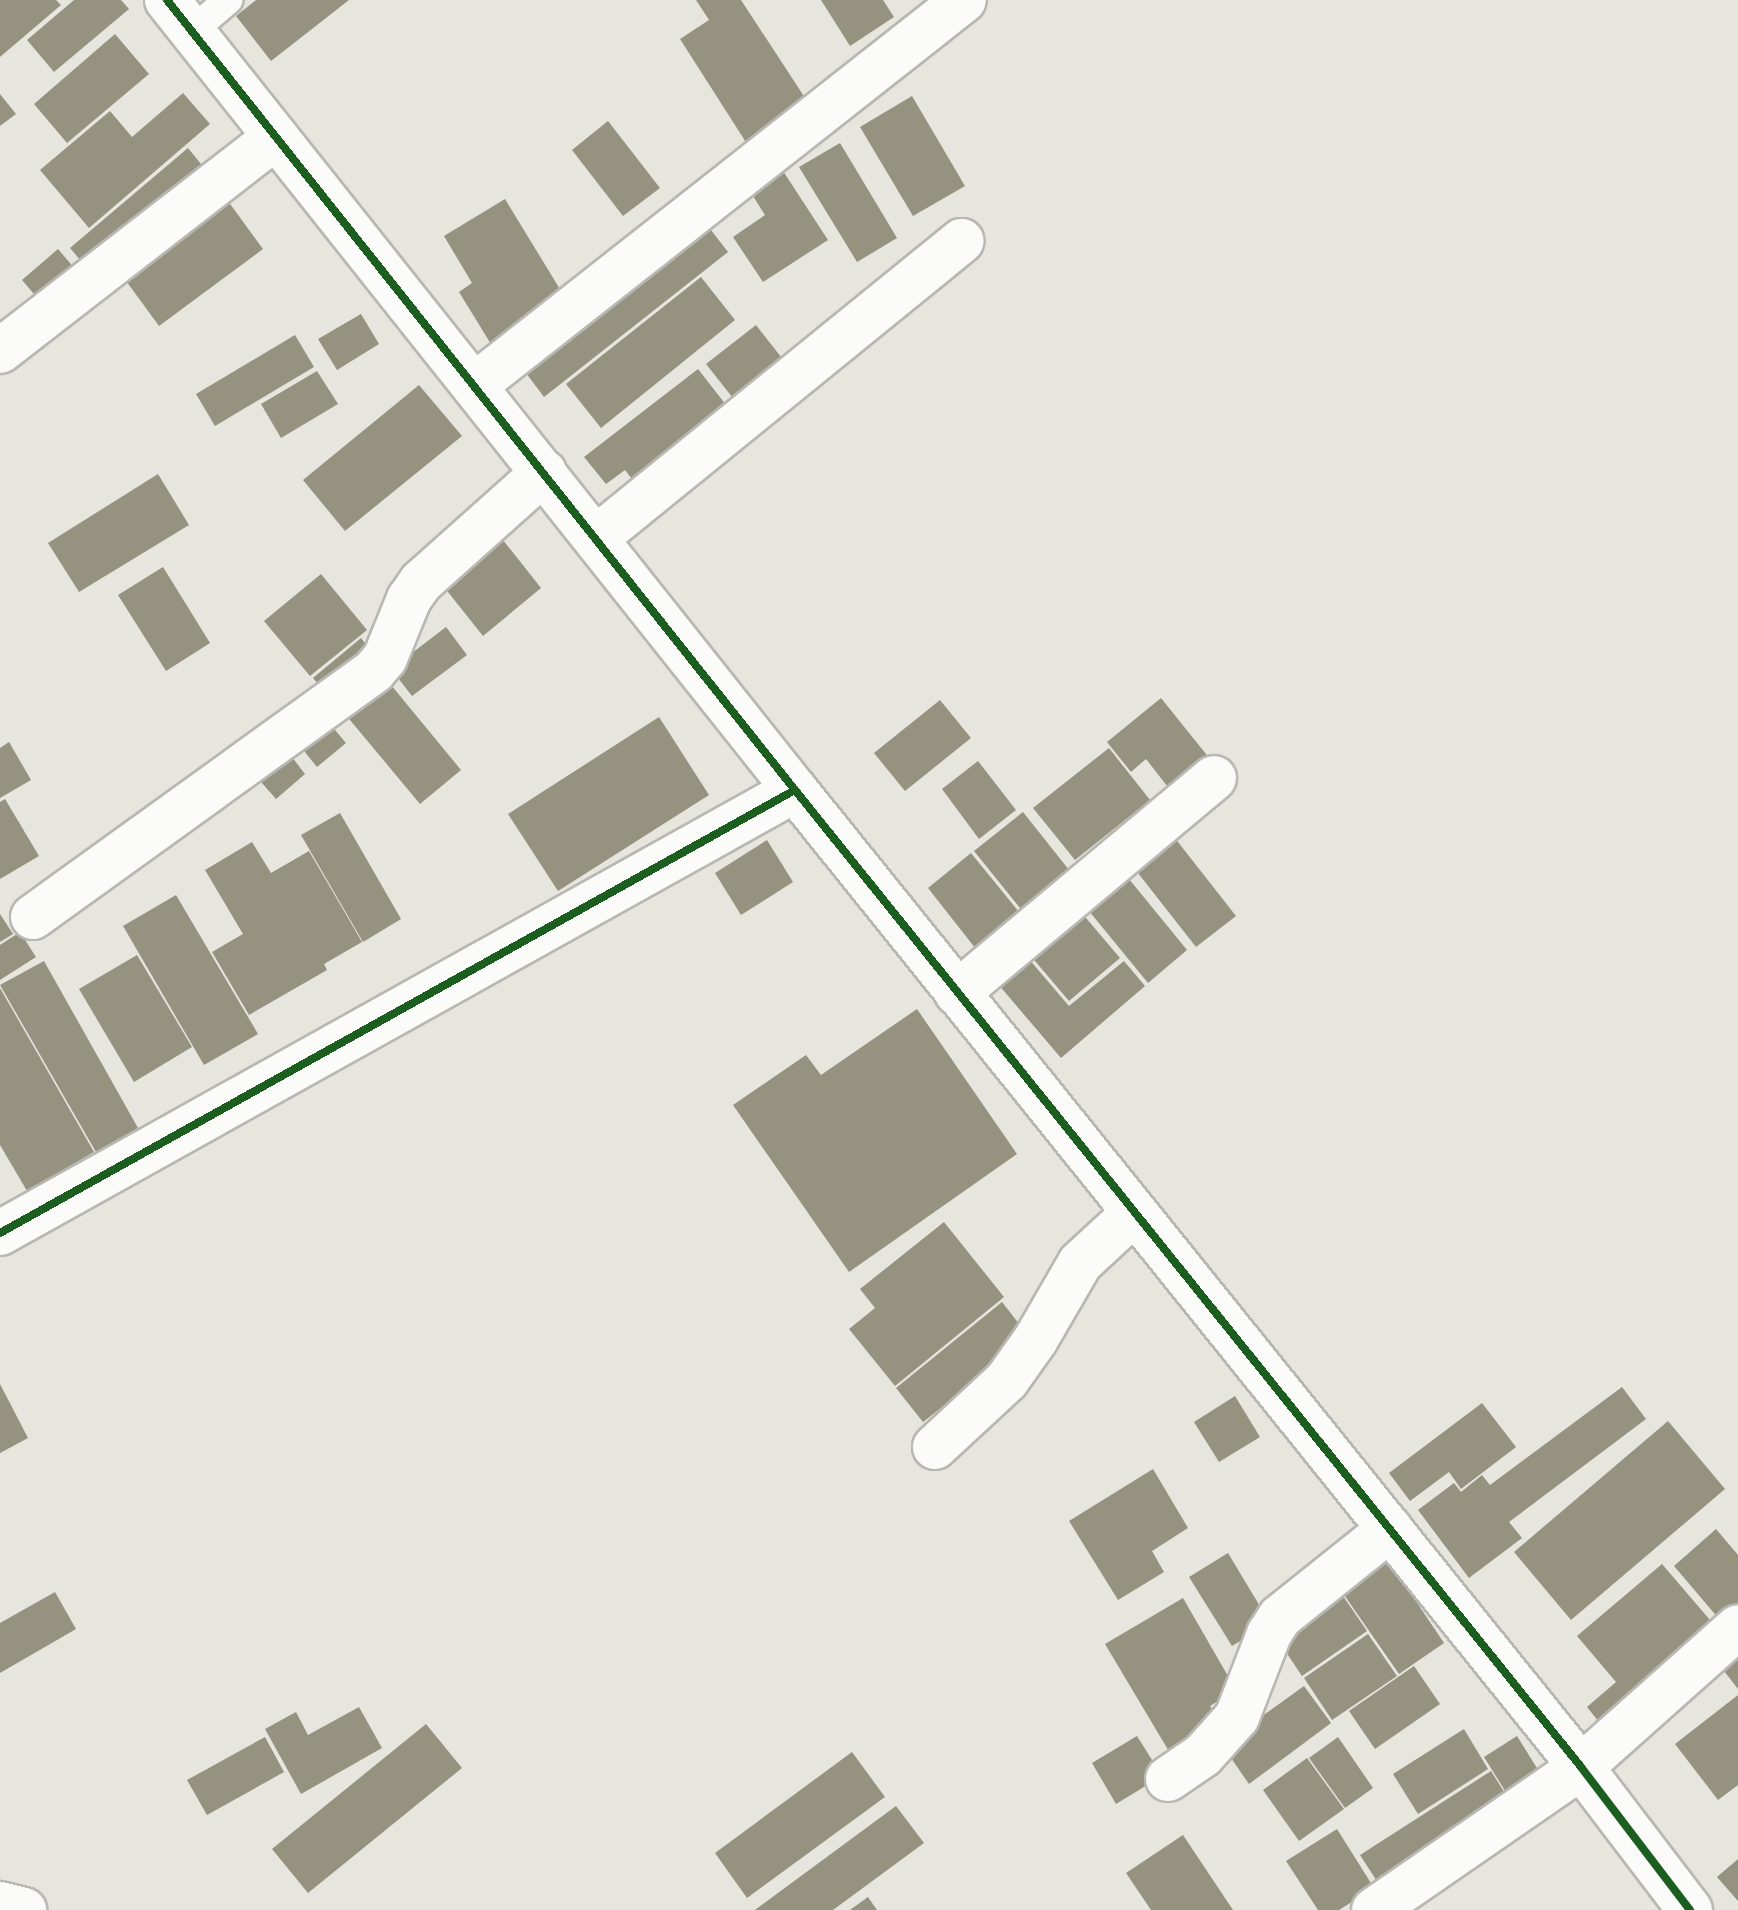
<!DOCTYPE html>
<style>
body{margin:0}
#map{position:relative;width:1738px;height:1910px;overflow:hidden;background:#e6e5de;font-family:"Roboto Condensed",sans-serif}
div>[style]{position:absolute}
.building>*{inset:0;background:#959280}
.roads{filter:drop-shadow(2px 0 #b8b7b2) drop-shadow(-2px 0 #b8b7b2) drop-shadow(0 2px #b8b7b2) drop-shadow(0 -2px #b8b7b2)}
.lane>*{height:28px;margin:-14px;padding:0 14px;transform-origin:14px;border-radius:14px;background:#fbfbfa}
.street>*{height:44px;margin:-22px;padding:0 22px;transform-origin:22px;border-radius:22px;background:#fbfbfa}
.secondary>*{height:44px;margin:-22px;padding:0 22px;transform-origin:22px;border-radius:22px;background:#fbfbfa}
.cycleway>*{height:8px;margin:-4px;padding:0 4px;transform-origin:4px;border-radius:4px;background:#1b5e20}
span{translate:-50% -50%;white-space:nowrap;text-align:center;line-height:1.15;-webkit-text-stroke:6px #f6f4e8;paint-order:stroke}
</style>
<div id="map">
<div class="building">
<div style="clip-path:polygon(0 0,56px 0,61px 5px,0 57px)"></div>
<div style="clip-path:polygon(74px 0,121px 0,129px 9px,54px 72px,27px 40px)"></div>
<div style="clip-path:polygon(256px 0,349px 0,271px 61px,236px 16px)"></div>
<div style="clip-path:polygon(696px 0,741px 0,811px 107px,749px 147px,680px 39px,709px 20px)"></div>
<div style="clip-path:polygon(821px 0,883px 0,894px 17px,850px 46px)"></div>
<div style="clip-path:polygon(115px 34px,149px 74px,67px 143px,34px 104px)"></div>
<div style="clip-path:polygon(183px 93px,210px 124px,89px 228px,40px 170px,110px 111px,132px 137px)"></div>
<div style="clip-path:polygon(0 94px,16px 114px,0 126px)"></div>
<div style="clip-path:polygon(912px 96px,965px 186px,913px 216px,860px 127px)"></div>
<div style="clip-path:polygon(608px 121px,660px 188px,623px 216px,572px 150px)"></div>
<div style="clip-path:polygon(840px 143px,897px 238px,857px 262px,799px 167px)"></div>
<div style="clip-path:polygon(188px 148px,210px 175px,93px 275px,70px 248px)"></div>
<div style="clip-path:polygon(783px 171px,828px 240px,763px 282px,733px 237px,765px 215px,751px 193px)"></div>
<div style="clip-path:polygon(225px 197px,263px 249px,159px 326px,121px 274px)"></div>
<div style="clip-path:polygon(505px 199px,569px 304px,494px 349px,459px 292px,472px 283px,444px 236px)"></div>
<div style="clip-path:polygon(704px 221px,728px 252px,544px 397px,520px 365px)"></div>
<div style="clip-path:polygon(58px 249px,81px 276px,45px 307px,22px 280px)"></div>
<div style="clip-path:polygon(701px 277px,735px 320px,601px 428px,566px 384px)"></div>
<div style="clip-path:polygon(361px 314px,379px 344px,337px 370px,318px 339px)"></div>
<div style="clip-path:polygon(756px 325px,789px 367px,740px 407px,706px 364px)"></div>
<div style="clip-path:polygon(295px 335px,314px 367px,215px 426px,196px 394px)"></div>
<div style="clip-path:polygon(698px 369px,730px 410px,635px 483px,625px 470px,606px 484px,584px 457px)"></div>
<div style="clip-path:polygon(317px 371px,338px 404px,281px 438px,261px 404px)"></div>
<div style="clip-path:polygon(419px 385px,462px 436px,345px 531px,303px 480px)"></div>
<div style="clip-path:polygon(158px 474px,189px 525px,79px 592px,48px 543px)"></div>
<div style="clip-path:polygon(499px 535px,541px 588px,483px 636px,440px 582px)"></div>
<div style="clip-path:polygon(163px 567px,210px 643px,166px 671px,118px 595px)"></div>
<div style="clip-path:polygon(321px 574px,367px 630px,310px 676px,264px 621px)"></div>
<div style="clip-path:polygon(446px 627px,467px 655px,412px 696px,391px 669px)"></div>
<div style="clip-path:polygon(361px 638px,377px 658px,330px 698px,313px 678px)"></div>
<div style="clip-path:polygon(382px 674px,461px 770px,420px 804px,340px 708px)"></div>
<div style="clip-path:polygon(1161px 698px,1210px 759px,1171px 791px,1146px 759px,1131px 772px,1107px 742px)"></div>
<div style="clip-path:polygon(940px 700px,971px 738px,905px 791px,874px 753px)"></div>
<div style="clip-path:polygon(324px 717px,346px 743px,317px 767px,296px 741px)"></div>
<div style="clip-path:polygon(659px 717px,709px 795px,558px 891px,508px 814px)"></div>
<div style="clip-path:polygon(9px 742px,31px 780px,0 798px,0 748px)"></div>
<div style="clip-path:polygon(285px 748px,305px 774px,276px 799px,254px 774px)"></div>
<div style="clip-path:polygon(1109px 748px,1150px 800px,1075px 860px,1033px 808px)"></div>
<div style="clip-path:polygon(978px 761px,1016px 810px,979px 839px,942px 789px)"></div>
<div style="clip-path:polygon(5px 799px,39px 856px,0 879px,0 802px)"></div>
<div style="clip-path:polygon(1023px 812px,1077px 880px,1029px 919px,974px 851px)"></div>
<div style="clip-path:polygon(340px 813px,401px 919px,363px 942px,301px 835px)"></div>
<div style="clip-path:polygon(1167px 828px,1236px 916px,1196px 947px,1127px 859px)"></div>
<div style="clip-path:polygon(767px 840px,793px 882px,741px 915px,715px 873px)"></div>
<div style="clip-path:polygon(252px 842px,271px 873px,309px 851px,362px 942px,324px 964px,327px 970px,249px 1015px,212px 952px,243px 934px,205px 870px)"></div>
<div style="clip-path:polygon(971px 853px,1028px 923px,983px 958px,928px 888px)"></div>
<div style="clip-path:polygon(1120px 868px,1187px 950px,1148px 983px,1080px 900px)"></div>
<div style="clip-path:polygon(176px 895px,258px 1034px,204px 1065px,123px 926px)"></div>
<div style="clip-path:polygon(1075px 905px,1120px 958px,1069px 1001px,1024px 948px)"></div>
<div style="clip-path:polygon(0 914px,13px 934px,0 942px)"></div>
<div style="clip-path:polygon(20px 932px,36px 957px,0 980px,0 945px)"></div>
<div style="clip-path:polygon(1022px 951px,1069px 1006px,1124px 961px,1145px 986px,1061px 1058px,992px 977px)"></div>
<div style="clip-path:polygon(137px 955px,192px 1047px,134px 1082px,79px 989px)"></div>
<div style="clip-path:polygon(44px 961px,138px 1128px,96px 1152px,0 985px)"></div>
<div style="clip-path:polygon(0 988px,94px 1152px,27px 1191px,0 1145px)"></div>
<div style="clip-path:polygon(917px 1009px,1017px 1154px,849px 1272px,733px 1105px,806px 1055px,821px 1075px)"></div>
<div style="clip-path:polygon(944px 1222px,1004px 1297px,895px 1386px,849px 1329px,875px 1308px,860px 1289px)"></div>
<div style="clip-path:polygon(1002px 1302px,1030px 1338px,923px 1422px,896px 1388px)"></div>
<div style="clip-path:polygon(0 1384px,28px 1438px,0 1453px)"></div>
<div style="clip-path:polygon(1622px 1387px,1646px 1419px,1509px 1522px,1522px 1538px,1469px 1578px,1418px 1510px,1454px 1483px,1461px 1492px,1482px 1475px,1490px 1485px)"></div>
<div style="clip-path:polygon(1235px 1396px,1260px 1437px,1219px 1462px,1194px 1422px)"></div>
<div style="clip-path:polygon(1482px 1403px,1516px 1447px,1461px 1489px,1449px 1472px,1410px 1501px,1389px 1473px)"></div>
<div style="clip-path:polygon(1668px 1421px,1725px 1489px,1571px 1620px,1514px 1552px)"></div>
<div style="clip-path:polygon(1153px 1469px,1188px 1528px,1152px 1551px,1164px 1572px,1118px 1600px,1069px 1521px)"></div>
<div style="clip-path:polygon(1716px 1529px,1738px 1555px,1738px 1615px,1725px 1626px,1674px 1566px)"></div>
<div style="clip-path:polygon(1228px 1553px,1270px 1623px,1232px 1646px,1189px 1577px)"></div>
<div style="clip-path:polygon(1387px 1558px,1444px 1643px,1399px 1674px,1340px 1589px)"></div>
<div style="clip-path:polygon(1662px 1564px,1722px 1634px,1607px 1732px,1587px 1707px,1616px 1682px,1577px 1636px)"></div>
<div style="clip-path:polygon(55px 1592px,76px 1629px,0 1673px,0 1623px)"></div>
<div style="clip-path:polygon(1343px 1596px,1367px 1631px,1302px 1676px,1278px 1640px)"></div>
<div style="clip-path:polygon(1183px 1598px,1236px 1690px,1210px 1706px,1221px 1724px,1170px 1753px,1105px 1644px)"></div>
<div style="clip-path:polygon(1368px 1634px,1397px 1676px,1332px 1720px,1304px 1678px)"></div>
<div style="clip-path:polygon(1738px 1646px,1738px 1689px,1717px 1662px)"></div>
<div style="clip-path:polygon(1414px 1666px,1440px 1704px,1375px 1749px,1349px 1711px)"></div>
<div style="clip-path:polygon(1304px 1686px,1331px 1723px,1249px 1784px,1222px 1745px)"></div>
<div style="clip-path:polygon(1738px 1695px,1738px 1785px,1718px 1800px,1675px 1744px)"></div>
<div style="clip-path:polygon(359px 1707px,382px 1748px,301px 1794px,265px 1729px,296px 1712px,308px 1735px)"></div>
<div style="clip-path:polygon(426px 1724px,462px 1768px,308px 1893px,272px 1849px)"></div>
<div style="clip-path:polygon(1464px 1729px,1488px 1769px,1418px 1814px,1393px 1774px)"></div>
<div style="clip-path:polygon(1137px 1736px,1162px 1776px,1116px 1804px,1092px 1763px)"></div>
<div style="clip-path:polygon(1517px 1736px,1545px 1781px,1512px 1802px,1484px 1757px)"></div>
<div style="clip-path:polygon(265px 1737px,284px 1772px,207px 1815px,187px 1780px)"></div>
<div style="clip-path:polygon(1338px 1737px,1373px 1788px,1345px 1808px,1309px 1758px)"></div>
<div style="clip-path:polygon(852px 1752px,885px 1797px,747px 1898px,715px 1853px)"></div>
<div style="clip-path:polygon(1307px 1758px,1344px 1809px,1299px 1841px,1263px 1790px)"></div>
<div style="clip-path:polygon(1491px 1771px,1515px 1809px,1384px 1892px,1360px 1855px)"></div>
<div style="clip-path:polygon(896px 1806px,924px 1843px,833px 1910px,755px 1910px)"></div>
<div style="clip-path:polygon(1337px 1829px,1374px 1888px,1339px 1910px,1318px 1910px,1286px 1861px)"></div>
<div style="clip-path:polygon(1183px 1835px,1233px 1910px,1151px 1910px,1126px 1873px)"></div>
<div style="clip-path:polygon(1738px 1859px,1738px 1901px,1717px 1877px)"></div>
<div style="clip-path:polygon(868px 1897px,877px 1910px,850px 1910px)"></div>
</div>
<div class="roads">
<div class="lane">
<div style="left:192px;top:31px;width:48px;rotate:-40.7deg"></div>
</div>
<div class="street">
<div style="left:0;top:351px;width:349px;rotate:-37.8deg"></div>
<div style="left:475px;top:385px;width:622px;rotate:-38.21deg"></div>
<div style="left:596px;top:538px;width:471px;rotate:-39.1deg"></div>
<div style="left:33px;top:917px;width:420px;rotate:-35.8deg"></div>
<div style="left:374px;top:671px;width:17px;rotate:-50deg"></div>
<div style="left:385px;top:658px;width:64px;rotate:-67.9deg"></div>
<div style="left:409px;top:599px;width:21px;rotate:-55deg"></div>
<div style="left:421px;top:582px;width:165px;rotate:-41.8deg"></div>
<div style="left:957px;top:993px;width:335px;rotate:-39.9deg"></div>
<div style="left:0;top:1233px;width:910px;rotate:-29.13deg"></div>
<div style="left:935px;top:1447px;width:98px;rotate:-42.9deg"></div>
<div style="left:1007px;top:1380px;width:50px;rotate:-54.7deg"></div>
<div style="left:1036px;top:1339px;width:88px;rotate:-59.9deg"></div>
<div style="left:1080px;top:1263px;width:74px;rotate:-42.8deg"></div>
<div style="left:1168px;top:1779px;width:42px;rotate:-34.4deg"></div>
<div style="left:1203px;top:1755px;width:51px;rotate:-48.2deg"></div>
<div style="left:1237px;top:1717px;width:89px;rotate:-68.9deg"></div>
<div style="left:1269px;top:1634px;width:20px;rotate:-57deg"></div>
<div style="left:1280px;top:1617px;width:141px;rotate:-38.7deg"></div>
<div style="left:0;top:1904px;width:25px;rotate:14deg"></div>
<div style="left:1374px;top:1910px;width:252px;rotate:-34.6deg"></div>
<div style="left:1581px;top:1767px;width:210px;rotate:-41.7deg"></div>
</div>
<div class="secondary">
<div style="left:167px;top:0;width:1009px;rotate:51.52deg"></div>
<div style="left:795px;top:790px;width:1254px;rotate:51.18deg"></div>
<div style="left:1581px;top:1767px;width:180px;rotate:52.7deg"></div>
</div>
</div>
<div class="cycleway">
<div style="left:167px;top:0;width:1009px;rotate:51.52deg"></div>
<div style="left:795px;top:790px;width:1254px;rotate:51.18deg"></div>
<div style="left:1581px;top:1767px;width:180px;rotate:52.7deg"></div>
<div style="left:0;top:1233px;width:910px;rotate:-29.13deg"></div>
</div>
</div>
